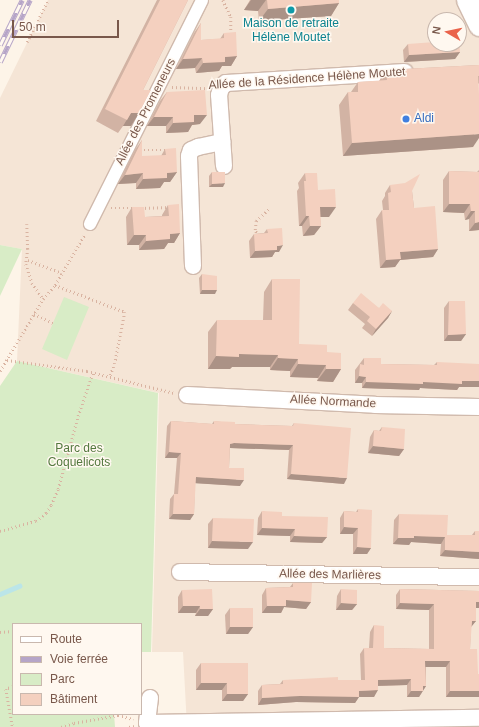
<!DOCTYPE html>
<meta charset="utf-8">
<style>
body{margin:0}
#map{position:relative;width:479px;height:727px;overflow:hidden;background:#fdf4e8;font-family:Arial,sans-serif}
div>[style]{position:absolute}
.residential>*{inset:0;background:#f5e5d6}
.green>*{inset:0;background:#d8ecc6}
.stream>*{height:4.5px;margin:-2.25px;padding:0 2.25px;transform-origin:2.25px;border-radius:2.25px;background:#bbe5e8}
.path>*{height:2.5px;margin-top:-1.25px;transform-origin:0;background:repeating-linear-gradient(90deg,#d9b3a1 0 1px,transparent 0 4px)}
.roads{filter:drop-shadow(1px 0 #d0baad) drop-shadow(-1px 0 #d0baad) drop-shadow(0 1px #d0baad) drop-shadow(0 -1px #d0baad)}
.pedestrian>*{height:12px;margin:-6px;padding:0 6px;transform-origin:6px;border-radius:6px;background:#fff}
.minor>*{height:16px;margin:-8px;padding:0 8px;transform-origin:8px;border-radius:8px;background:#fff}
.tertiary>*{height:21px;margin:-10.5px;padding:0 10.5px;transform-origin:10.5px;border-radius:10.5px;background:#fff}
.rail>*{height:4.5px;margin-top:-2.25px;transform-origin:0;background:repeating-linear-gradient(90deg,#fff8f0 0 9px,#b6a5c8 0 18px);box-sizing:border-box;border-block:1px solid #b6a5c8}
.wall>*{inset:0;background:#d2b3a4}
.shaded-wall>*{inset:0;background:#ab9286}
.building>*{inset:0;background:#f4d0bf}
.dots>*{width:11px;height:11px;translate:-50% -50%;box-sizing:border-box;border:2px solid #fff8f0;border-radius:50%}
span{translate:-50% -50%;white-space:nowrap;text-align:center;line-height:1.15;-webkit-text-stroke:3px #fff8f0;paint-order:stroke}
.culture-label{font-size:12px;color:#0d838f}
.street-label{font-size:12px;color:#79584b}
.shop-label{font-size:12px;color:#366cbe}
.left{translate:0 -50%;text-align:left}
.park-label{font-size:12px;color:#54793f}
.legend{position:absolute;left:12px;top:623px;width:130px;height:92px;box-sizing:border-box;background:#fff8f0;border:1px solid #c9b8ae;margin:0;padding:5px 7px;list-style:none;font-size:12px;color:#79584b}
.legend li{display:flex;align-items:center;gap:8px;height:20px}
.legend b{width:20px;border:1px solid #c9b8ae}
.north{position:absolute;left:427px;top:12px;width:40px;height:40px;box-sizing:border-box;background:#fff8f0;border:1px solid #c9b8ae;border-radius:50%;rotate:279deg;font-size:11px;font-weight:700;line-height:16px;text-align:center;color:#79584b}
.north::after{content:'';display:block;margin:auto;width:14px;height:18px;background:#ea634b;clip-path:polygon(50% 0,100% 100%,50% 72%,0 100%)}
.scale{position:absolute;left:12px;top:20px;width:107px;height:18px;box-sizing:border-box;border:2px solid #79584b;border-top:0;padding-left:5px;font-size:12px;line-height:14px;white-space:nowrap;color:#79584b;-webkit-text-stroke:3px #fff8f0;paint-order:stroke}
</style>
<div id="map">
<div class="residential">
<div style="clip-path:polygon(evenodd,48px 0,479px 0,479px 727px,187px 727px,183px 652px,152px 652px,159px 393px,17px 361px,22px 249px,0 245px,0 98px,48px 0,435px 20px,459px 20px,459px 44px,435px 44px,435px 20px)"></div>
</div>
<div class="green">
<div style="clip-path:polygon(0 245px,22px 249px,0 296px)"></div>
<div style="clip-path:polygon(64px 297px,89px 307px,67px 360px,42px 349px)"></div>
<div style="clip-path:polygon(17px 361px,158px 393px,151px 652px,141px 652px,141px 624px,13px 624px,13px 714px,114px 714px,115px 727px,0 727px,0 386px)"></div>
</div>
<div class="stream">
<div style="left:0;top:594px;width:21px;rotate:-23deg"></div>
</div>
<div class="path">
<div style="left:223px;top:0;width:19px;rotate:65deg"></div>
<div style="left:231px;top:17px;width:17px;rotate:90deg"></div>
<div style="left:27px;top:42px;width:47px;rotate:-63.4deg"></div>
<div style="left:172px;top:87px;width:35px;rotate:2deg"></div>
<div style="left:140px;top:150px;width:27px"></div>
<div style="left:111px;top:208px;width:23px"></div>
<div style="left:141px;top:208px;width:29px;rotate:-2deg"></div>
<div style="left:27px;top:224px;width:25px;rotate:88deg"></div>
<div style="left:28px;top:249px;width:15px;rotate:98deg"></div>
<div style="left:26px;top:264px;width:20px;rotate:72deg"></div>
<div style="left:32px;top:283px;width:19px;rotate:55deg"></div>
<div style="left:258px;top:236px;width:7px;rotate:-117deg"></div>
<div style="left:255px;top:230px;width:9px;rotate:-84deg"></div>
<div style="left:256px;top:221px;width:18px;rotate:-43deg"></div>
<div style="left:28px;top:260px;width:36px;rotate:21deg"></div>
<div style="left:55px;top:285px;width:75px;rotate:21.1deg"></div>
<div style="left:125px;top:312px;width:52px;rotate:101.1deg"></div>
<div style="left:115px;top:363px;width:15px;rotate:110deg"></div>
<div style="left:34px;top:314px;width:21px;rotate:25deg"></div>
<div style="left:7px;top:360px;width:81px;rotate:7.8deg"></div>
<div style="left:87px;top:371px;width:90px;rotate:14.2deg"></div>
<div style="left:0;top:371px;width:84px;rotate:-59.2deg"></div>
<div style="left:43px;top:299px;width:18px;rotate:-49deg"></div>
<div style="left:55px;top:285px;width:59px;rotate:-59.5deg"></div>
<div style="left:0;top:531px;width:37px;rotate:-16deg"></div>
<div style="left:36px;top:521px;width:13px;rotate:-39deg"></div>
<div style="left:46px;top:513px;width:9px;rotate:-58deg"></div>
<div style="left:51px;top:505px;width:17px;rotate:-66deg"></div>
<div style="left:58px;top:489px;width:76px;rotate:-74.7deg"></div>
<div style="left:78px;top:416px;width:46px;rotate:-71.2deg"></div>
<div style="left:0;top:632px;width:13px;rotate:-4deg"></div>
<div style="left:13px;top:687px;width:7px;rotate:164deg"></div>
<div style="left:6px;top:689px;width:39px;rotate:80deg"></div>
<div style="left:61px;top:727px;width:14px;rotate:-17deg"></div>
<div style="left:74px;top:723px;width:45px;rotate:-10.3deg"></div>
<div style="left:118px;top:715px;width:16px;rotate:15deg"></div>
<div style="left:129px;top:727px;width:5px;rotate:-11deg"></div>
</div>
<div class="roads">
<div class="pedestrian">
<div style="left:90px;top:224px;width:250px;rotate:-63.4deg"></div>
</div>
<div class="minor">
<div style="left:224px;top:166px;width:71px;rotate:-94deg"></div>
<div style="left:219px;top:95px;width:7px;rotate:-74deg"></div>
<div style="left:221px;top:88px;width:7px;rotate:-45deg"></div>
<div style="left:226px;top:83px;width:179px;rotate:-3.5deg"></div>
<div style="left:193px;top:266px;width:110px;rotate:-92.1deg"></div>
<div style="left:189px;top:156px;width:6px;rotate:-72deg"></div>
<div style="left:191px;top:150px;width:8px;rotate:-23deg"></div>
<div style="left:198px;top:147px;width:25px;rotate:-12deg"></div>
<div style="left:187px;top:395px;width:188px;rotate:3deg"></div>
<div style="left:375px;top:405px;width:104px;rotate:1.1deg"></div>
<div style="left:180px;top:572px;width:299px;rotate:1deg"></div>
<div style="left:150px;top:698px;width:25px;rotate:97deg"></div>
<div style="left:147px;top:723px;width:332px;rotate:-0.9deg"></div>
</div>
<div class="tertiary">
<div style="left:467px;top:0;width:28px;rotate:64deg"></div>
</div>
</div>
<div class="rail">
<div style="left:0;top:45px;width:50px;rotate:-63.9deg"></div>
<div style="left:0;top:62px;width:69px;rotate:-64.2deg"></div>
</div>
<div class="wall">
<div style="clip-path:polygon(157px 0,188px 0,143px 90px,139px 113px,131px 126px,123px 126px,118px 133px,96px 121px)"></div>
<div style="clip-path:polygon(250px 0,339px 0,339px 3px,331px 16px,259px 21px,258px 11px,244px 10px)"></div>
<div style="clip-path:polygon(201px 23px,201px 40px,220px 39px,224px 33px,237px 56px,231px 66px,222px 66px,219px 71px,196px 73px,195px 68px,176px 69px,194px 33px)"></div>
<div style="clip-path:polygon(408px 44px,460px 52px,455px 59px,404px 62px,403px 50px)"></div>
<div style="clip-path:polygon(479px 65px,479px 83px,478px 84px,473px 147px,343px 156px,339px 105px,348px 92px,351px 92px,358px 82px,379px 81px,386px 70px)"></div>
<div style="clip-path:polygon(167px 92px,200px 124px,192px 125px,188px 132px,166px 133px,166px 126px,147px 126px,160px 101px)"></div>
<div style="clip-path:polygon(142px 140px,142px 156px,161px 156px,165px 149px,177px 172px,170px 182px,164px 182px,160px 188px,136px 189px,136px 183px,118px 184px,135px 150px)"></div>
<div style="clip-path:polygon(479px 170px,479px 230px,469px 231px,469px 219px,465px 220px,464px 213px,443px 212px,443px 180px,449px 171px,477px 172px)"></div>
<div style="clip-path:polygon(212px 172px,223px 187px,209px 187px,209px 176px)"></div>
<div style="clip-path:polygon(305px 173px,318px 190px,329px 217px,320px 217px,321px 226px,314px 235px,303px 236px,302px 226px,299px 226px,297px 191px,299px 188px,298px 183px)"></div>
<div style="clip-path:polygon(390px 185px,412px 191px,414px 208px,438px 249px,433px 257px,400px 260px,395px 267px,380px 268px,376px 219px,382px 210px,383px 210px,382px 201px,385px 196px,385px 193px)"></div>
<div style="clip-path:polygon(168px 205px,180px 233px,174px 243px,168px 243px,164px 249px,139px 250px,139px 245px,127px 245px,126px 217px,132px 207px,145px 217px,162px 216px,162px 215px)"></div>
<div style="clip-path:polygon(267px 229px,279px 252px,275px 252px,272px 257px,250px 258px,249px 241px,254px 234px,264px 233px)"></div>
<div style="clip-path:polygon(202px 274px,215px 294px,200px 294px,199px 278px)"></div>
<div style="clip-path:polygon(272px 279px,299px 344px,327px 352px,341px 369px,333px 382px,317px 381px,318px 378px,290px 377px,290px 371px,270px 370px,270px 367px,232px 367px,230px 369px,208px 369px,208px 332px,217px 320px,263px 320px,264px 292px)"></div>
<div style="clip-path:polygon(449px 301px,466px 334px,461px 341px,444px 341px,444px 308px)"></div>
<div style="clip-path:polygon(353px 303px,379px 308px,392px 311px,388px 318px,372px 336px,362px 328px,365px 324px,348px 310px)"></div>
<div style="clip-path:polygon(364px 358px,381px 364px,434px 365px,437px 362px,459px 387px,457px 390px,420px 388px,419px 390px,362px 388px,362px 383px,355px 383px,355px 370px)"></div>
<div style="clip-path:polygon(171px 421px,212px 424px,214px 421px,235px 424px,292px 426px,294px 423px,344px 484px,287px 479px,289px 450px,230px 448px,229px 468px,240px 486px,195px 483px,194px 514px,190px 520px,169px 519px,170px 499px,174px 494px,177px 458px,165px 458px,167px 426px)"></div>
<div style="clip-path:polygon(382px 427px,404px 449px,399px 456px,368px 453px,370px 437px,374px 430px,379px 431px)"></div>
<div style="clip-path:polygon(358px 509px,371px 548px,367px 554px,353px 554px,353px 534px,340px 534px,340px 518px,344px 511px,356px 512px)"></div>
<div style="clip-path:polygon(262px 511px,282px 516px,327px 537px,322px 543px,290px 542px,290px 536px,257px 535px,258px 518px)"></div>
<div style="clip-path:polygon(399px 514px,447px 535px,472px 535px,475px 531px,479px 559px,440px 556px,441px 544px,411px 542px,409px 545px,393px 544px,394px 520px)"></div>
<div style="clip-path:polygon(213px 518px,248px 549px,208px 548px,208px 524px)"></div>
<div style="clip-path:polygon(293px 583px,311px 602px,306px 609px,284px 607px,281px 613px,262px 613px,262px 595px,266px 588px,290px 587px)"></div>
<div style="clip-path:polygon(341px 589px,357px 604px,352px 610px,336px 610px,337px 596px)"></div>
<div style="clip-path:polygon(400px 589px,479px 591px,479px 608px,476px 608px,476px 621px,471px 627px,470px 649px,478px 674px,479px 674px,479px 697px,446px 697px,446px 667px,426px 667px,426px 686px,419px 697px,407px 697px,407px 685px,378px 686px,374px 697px,359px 697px,355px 703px,296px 702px,258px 705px,258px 691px,262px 685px,280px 684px,283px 680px,361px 680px,360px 654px,364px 648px,369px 648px,370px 632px,374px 625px,384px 648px,429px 649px,429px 610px,396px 609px,396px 595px)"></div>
<div style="clip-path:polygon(182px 590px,213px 609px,208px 616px,195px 616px,196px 613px,178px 613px,178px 597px)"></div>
<div style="clip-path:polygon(230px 608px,253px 627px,248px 634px,226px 634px,225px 615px)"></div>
<div style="clip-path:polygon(201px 663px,248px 694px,243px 701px,222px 701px,222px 690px,196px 690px,196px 670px)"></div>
</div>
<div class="shaded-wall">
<div style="clip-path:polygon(251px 0,266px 0,258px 11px,244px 10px)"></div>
<div style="clip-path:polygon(339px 3px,331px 16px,259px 21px,268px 9px)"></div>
<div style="clip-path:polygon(460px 52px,455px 59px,404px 62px,409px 55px)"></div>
<div style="clip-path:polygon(237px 56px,231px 66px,222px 66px,219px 71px,196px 73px,203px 63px,225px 57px)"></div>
<div style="clip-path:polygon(202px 58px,195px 68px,176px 69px,183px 59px)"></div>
<div style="clip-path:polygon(131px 113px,139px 113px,131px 126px,123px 126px)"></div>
<div style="clip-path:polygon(194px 115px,207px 115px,200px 124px,192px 125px,188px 132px,166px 133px,173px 123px)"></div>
<div style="clip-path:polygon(154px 117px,173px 117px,166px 126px,147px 126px)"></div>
<div style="clip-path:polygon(479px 134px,479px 138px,473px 147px,343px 156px,352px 143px)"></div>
<div style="clip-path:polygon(177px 172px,170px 182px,164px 182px,160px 188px,136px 189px,143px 179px,167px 173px)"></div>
<div style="clip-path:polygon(143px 173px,136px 183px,118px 184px,125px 175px)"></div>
<div style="clip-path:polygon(225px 183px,223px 187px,209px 187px,212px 184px)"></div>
<div style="clip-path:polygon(449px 204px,470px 204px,464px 213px,443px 212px)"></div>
<div style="clip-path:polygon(320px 207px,336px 207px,329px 217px,313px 217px)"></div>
<div style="clip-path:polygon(471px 211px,475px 211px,469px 219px,465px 220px)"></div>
<div style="clip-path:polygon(306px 216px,309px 216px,302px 226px,299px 226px)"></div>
<div style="clip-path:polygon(479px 222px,479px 230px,469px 231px,475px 223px)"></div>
<div style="clip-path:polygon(310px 226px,321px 226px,314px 235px,303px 236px)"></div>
<div style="clip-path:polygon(180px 233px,174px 243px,168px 243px,164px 249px,139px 250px,146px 241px,170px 234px)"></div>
<div style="clip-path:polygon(134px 235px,146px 235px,139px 245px,127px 245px)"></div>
<div style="clip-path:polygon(283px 245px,279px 252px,275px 252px,272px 257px,250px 258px,255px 251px,277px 246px)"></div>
<div style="clip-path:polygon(438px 249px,433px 257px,400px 260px,395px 267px,380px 268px,386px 260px,400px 252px)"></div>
<div style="clip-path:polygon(202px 290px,217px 290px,215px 294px,200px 294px)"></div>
<div style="clip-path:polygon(392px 311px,388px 318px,372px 336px,376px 329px)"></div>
<div style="clip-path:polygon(466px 334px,461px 341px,444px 341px,448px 335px)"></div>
<div style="clip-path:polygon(239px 354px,278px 355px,270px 367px,232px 367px,230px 369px,208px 369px,216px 356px)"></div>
<div style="clip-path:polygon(278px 358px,298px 359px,290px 371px,270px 370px)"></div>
<div style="clip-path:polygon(298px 364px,326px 365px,318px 378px,290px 377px)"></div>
<div style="clip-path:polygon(326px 369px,341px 369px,333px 382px,317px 381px)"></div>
<div style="clip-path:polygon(359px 376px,366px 377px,362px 383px,355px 383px)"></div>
<div style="clip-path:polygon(462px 381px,479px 381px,479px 387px,459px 387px,457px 390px,420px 388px,419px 390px,362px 388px,366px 382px)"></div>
<div style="clip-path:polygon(234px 443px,293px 445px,289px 450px,230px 448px,230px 444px)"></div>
<div style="clip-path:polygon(373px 446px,404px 449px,399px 456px,368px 453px)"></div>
<div style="clip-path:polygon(169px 452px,181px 453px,177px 458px,165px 458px)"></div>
<div style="clip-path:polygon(291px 474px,347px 478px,344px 484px,287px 479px)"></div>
<div style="clip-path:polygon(196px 477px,244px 480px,240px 486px,192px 483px)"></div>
<div style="clip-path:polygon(173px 514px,194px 514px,190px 520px,169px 519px)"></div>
<div style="clip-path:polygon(344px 527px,358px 528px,353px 534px,340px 534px)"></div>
<div style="clip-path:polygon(262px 528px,295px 529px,290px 536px,257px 535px)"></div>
<div style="clip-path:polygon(294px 536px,327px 537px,322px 543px,290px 542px)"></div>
<div style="clip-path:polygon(414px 536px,445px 537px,441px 544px,411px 542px,409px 545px,393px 544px,398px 538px)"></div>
<div style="clip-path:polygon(212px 541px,253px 542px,248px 549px,208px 548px)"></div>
<div style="clip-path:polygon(357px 547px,371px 548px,367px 554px,353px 554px)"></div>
<div style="clip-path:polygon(445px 550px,479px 552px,479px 559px,440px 556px)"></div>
<div style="clip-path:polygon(286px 600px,311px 602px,306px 609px,284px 607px,281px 613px,262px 613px,267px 606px)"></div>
<div style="clip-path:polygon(476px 602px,479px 602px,479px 608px,471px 608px)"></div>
<div style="clip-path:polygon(341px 603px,357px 604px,352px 610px,336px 610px)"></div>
<div style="clip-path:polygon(400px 603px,434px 604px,429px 610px,396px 609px)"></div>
<div style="clip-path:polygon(183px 606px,200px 606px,196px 613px,178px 613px)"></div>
<div style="clip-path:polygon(200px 609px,213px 609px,208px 616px,195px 616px)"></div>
<div style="clip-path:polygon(472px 621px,476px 621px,471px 627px)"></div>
<div style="clip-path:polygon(230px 627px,253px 627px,248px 634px,226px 634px)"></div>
<div style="clip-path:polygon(425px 661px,450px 661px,446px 667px,421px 667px)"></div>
<div style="clip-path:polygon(411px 679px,407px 685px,374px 686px,378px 680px)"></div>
<div style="clip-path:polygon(201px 683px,227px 683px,222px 690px,196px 690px)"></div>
<div style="clip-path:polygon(423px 686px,426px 686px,419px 697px,407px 697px,411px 691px)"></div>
<div style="clip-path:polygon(378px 690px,374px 697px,359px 697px,355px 703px,296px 702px,258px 705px,262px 698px,359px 691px)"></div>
<div style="clip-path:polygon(450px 691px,479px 691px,479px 697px,446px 697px)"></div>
<div style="clip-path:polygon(227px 694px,248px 694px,243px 701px,222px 701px)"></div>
</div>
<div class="building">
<div style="clip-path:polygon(160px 0,188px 0,143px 90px,151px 90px,139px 113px,131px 113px,127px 120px,105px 109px)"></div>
<div style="clip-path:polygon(267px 0,339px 0,339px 3px,268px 9px)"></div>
<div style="clip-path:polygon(201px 23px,201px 40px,224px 38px,224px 33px,236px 32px,237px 56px,225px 57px,225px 62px,203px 63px,202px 58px,183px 59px)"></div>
<div style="clip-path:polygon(459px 38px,460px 52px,409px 55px,408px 44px,435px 42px,435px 44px,459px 44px)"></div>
<div style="clip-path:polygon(479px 65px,479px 76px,478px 76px,479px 94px,479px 134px,352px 143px,348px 92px,358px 92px,358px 82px,387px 80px,386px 70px)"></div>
<div style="clip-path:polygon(205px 90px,207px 115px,194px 115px,194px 122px,173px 123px,173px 117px,154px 117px,167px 92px)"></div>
<div style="clip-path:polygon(142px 140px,142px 156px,166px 155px,165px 149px,176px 148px,177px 172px,167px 173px,167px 178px,143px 179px,143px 173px,125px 175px)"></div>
<div style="clip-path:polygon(449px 171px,479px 172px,479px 222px,475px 223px,475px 211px,471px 211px,470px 204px,449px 204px)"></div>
<div style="clip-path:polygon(212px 172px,225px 172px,225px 183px,212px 184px)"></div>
<div style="clip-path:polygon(305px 173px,317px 173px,318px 190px,335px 189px,336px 207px,320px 207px,321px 226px,310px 226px,309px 216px,306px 216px,304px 181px,306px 181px)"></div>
<div style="clip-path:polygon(420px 174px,412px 191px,414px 208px,435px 206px,438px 249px,400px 252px,401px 259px,386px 260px,382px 210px,389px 210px,388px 193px,391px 192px,390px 185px,405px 183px)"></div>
<div style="clip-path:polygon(179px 204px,180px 233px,170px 234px,170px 239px,146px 241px,146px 235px,134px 235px,132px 207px,144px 207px,145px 217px,169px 216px,168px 205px)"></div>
<div style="clip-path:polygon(282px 228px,283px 245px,277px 246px,277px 250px,255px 251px,254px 234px,268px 233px,267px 229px)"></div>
<div style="clip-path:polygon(202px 274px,217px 276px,217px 290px,202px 290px)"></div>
<div style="clip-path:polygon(272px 279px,300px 279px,299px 344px,327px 345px,327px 352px,341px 353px,341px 369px,326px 369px,326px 365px,298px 364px,298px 359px,278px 358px,278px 355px,239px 354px,239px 357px,216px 356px,217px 320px,272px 320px)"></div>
<div style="clip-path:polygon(361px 293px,379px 308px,383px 303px,392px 311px,376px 329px,367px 321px,370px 317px,353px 303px)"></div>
<div style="clip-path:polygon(449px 301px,465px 301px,466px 334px,448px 335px)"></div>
<div style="clip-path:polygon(364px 358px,381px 358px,381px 364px,437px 365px,437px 362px,479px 364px,479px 381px,462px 381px,462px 384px,423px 382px,423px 384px,366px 382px,366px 377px,359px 376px,360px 364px,364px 365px)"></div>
<div style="clip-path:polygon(171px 421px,214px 424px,214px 421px,235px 422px,235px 424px,293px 426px,294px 423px,351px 428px,347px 478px,291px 474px,293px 445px,234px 443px,230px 444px,229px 468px,244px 468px,244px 480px,196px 477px,194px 514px,173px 514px,174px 494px,178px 494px,181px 453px,169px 452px)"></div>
<div style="clip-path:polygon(382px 427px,405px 429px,404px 449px,373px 446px,374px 430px,381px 431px)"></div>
<div style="clip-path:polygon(358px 509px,372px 510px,371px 548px,357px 547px,358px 528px,344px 527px,344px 511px,358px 512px)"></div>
<div style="clip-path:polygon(262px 511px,282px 512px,282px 516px,328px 517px,327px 537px,294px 536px,295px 529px,262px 528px)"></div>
<div style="clip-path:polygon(399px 514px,448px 515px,447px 535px,475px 535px,475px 531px,479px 531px,479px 552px,445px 550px,445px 537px,414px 536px,414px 538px,398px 538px)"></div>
<div style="clip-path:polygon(213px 518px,254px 519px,253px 542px,212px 541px)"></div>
<div style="clip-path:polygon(293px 583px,312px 583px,311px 602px,286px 600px,286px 606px,267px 606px,266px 588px,293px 587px)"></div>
<div style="clip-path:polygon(212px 589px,213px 609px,200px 609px,200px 606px,183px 606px,182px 590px)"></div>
<div style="clip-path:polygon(341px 589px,357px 590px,357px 604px,341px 603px)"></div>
<div style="clip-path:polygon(400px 589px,479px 591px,479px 602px,476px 602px,476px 621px,472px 621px,470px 649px,477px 649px,478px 674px,479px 674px,479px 691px,450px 691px,450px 661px,425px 661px,426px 686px,423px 686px,423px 691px,411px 691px,411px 679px,378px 680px,378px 690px,359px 691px,359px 697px,300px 696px,262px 698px,262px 685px,283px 684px,283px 680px,338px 677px,338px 680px,365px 680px,364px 648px,373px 648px,374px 625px,384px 626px,384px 648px,434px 649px,434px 604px,400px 603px)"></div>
<div style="clip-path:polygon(230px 608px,253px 608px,253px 627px,230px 627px)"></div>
<div style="clip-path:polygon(201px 663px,248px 663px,248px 694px,227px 694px,227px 683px,201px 683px)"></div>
</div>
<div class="dots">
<div style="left:291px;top:10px;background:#0f9aa8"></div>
<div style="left:406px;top:119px;background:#3f7fe0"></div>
</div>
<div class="culture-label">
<span style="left:291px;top:31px">Maison de retraite<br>Hélène Moutet</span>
</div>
<div class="street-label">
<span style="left:307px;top:79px;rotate:-4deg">Allée de la Résidence Hélène Moutet</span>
<span style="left:146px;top:112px;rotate:-63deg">Allée des Promeneurs</span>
<span style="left:333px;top:402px;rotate:3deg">Allée Normande</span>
<span style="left:330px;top:575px;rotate:1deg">Allée des Marlières</span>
</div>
<div class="shop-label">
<span class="left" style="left:414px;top:119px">Aldi</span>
</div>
<div class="park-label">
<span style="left:79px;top:456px">Parc des<br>Coquelicots</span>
</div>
<ul class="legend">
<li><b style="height:5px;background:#fff"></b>Route</li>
<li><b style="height:5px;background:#b6a5c8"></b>Voie ferrée</li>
<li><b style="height:11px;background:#d8ecc6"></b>Parc</li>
<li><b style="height:11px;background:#f4d0bf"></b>Bâtiment</li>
</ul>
<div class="north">N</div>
<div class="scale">50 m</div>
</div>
